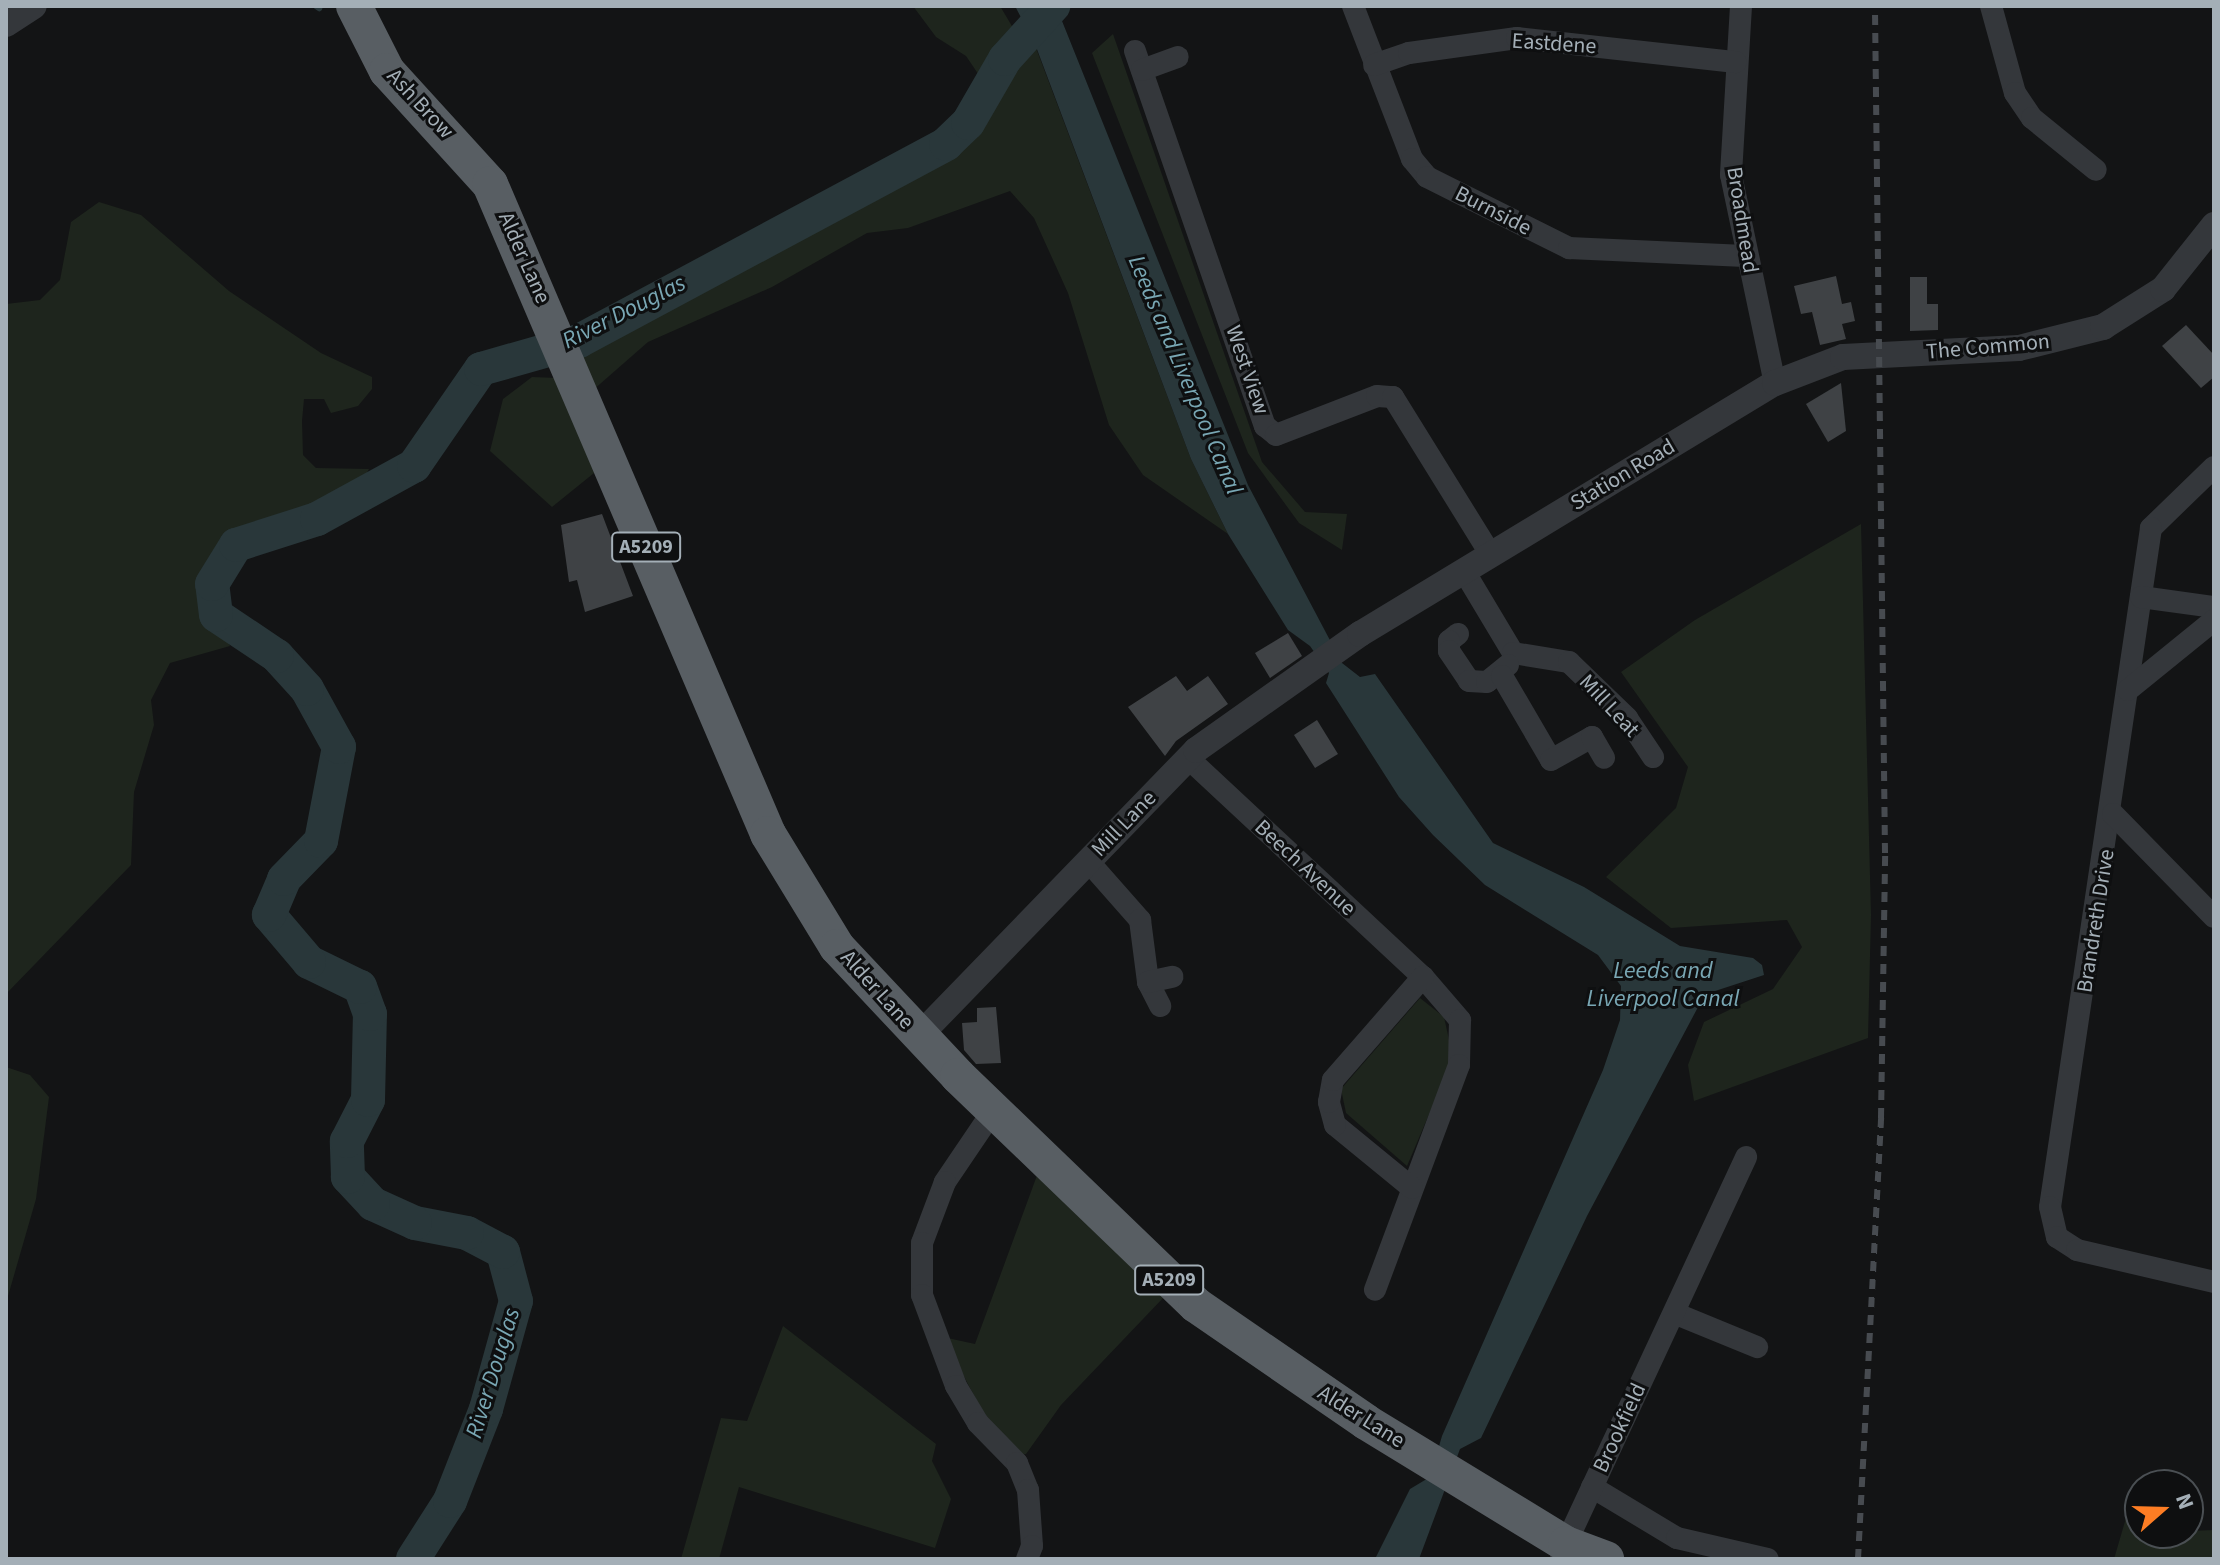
<!DOCTYPE html>
<style>
body{margin:0}
#map{position:relative;width:2220px;height:1565px;overflow:hidden;background:#131415;font-family:"Source Sans 3",sans-serif}
div>[style]{position:absolute}
.green>*{inset:0;background:#1e251d}
.water>*{inset:0;background:#29373a}
.stream>*{height:6px;margin:-3px;padding:0 3px;transform-origin:3px;border-radius:3px;background:#29373a}
.river>*{height:34px;margin:-17px;padding:0 17px;transform-origin:17px;border-radius:17px;background:#29373a}
.building>*{inset:0;background:#3f4245}
.minor>*{height:22px;margin:-11px;padding:0 11px;transform-origin:11px;border-radius:11px;background:#34373b}
.tertiary>*{height:26px;margin:-13px;padding:0 13px;transform-origin:13px;border-radius:13px;background:#34373b}
.trunk>*{height:36px;margin:-18px;padding:0 18px;transform-origin:18px;border-radius:18px;background:#585e63}
.rail>*{height:6px;margin-top:-3px;transform-origin:0;background:repeating-linear-gradient(90deg,#474b50 0 10px,transparent 0 18px)}
span{translate:-50% -50%;white-space:nowrap;text-align:center;line-height:1.15;-webkit-text-stroke:6px #0e0f10;paint-order:stroke}
.shield-label span{padding:2px 6px;background:#0e0f10;border:2px solid;border-radius:6px;-webkit-text-stroke-width:0}
.shield-label{font-size:20px;color:#a4afb7;font-weight:700}
.street-label{font-size:22px;color:#a4afb7}
.water-label{font-size:24px;color:#79a7b4;font-style:italic}
.frame{position:absolute;inset:0;border:8px solid #a4afb7;pointer-events:none}
.north{position:absolute;left:2124px;top:1469px;width:80px;height:80px;box-sizing:border-box;background:#0e0f10;border:2px solid #4a4f53;border-radius:50%;rotate:70deg;font-size:22px;font-weight:700;line-height:32px;text-align:center;color:#a4afb7}
.north::after{content:'';display:block;margin:auto;width:28px;height:36px;background:#fd7d24;clip-path:polygon(50% 0,100% 100%,50% 72%,0 100%)}
</style>
<div id="map">
<div class="green">
<div style="clip-path:polygon(913px 6px,1000px 6px,1019px 38px,1008px 55px,1030px 32px,1191px 459px,1228px 534px,1143px 475px,1109px 425px,1068px 293px,1034px 218px,1010px 191px,908px 228px,867px 233px,772px 287px,648px 342px,584px 398px,563px 346px,946px 143px,968px 123px,1002px 66px,987px 87px,966px 56px,936px 37px)"></div>
<div style="clip-path:polygon(1113px 34px,1262px 462px,1305px 512px,1347px 514px,1342px 550px,1299px 523px,1248px 453px,1092px 53px)"></div>
<div style="clip-path:polygon(99px 202px,141px 215px,229px 291px,321px 353px,372px 377px,372px 389px,358px 406px,331px 413px,324px 399px,304px 399px,302px 421px,303px 455px,316px 468px,369px 469px,361px 484px,236px 534px,223px 551px,210px 575px,208px 596px,230px 646px,170px 663px,151px 700px,154px 725px,134px 792px,131px 865px,6px 994px,6px 304px,40px 300px,60px 280px,71px 222px)"></div>
<div style="clip-path:polygon(532px 377px,557px 378px,599px 469px,552px 507px,490px 451px,503px 399px)"></div>
<div style="clip-path:polygon(1861px 524px,1871px 915px,1868px 1038px,1694px 1101px,1688px 1065px,1704px 1022px,1773px 989px,1802px 947px,1787px 920px,1671px 928px,1606px 877px,1676px 808px,1688px 767px,1621px 672px,1695px 620px)"></div>
<div style="clip-path:polygon(1420px 998px,1444px 1017px,1453px 1058px,1407px 1166px,1346px 1113px,1341px 1089px)"></div>
<div style="clip-path:polygon(6px 1067px,30px 1075px,49px 1097px,36px 1199px,6px 1303px)"></div>
<div style="clip-path:polygon(1039px 1170px,1164px 1297px,1061px 1405px,1026px 1454px,1017px 1454px,994px 1433px,943px 1337px,975px 1344px)"></div>
<div style="clip-path:polygon(783px 1326px,936px 1444px,932px 1461px,951px 1499px,935px 1548px,739px 1487px,719px 1559px,681px 1559px,721px 1418px,747px 1421px)"></div>
<div style="clip-path:polygon(2126px 1518px,2140px 1520px,2140px 1533px,2214px 1530px,2214px 1559px,2114px 1559px)"></div>
</div>
<div class="water">
<div style="clip-path:polygon(1015px 6px,1056px 6px,1248px 485px,1342px 663px,1360px 677px,1375px 674px,1493px 843px,1584px 887px,1680px 946px,1753px 958px,1762px 965px,1764px 975px,1709px 993px,1697px 1009px,1587px 1216px,1481px 1438px,1460px 1449px,1419px 1559px,1375px 1559px,1410px 1489px,1430px 1477px,1442px 1436px,1603px 1070px,1620px 1020px,1621px 986px,1598px 955px,1485px 885px,1433px 835px,1399px 797px,1326px 683px,1329px 673px,1310px 646px,1288px 630px,1228px 534px,1191px 459px,1035px 44px)"></div>
</div>
<div class="stream">
<div style="left:316px;top:6px;width:4px;rotate:34deg"></div>
</div>
<div class="river">
<div style="left:413px;top:1559px;width:69px;rotate:-57.5deg"></div>
<div style="left:450px;top:1501px;width:99px;rotate:-68.6deg"></div>
<div style="left:486px;top:1409px;width:112px;rotate:-74.5deg"></div>
<div style="left:516px;top:1301px;width:51px;rotate:-104.9deg"></div>
<div style="left:503px;top:1252px;width:41px;rotate:-152.2deg"></div>
<div style="left:467px;top:1233px;width:53px;rotate:-169.1deg"></div>
<div style="left:415px;top:1223px;width:46px;rotate:-155.7deg"></div>
<div style="left:373px;top:1204px;width:37px;rotate:-133deg"></div>
<div style="left:348px;top:1177px;width:36px;rotate:-92deg"></div>
<div style="left:347px;top:1141px;width:46px;rotate:-62.9deg"></div>
<div style="left:368px;top:1100px;width:86px;rotate:-88.7deg"></div>
<div style="left:370px;top:1014px;width:29px;rotate:-110deg"></div>
<div style="left:360px;top:987px;width:57px;rotate:-153.9deg"></div>
<div style="left:309px;top:962px;width:62px;rotate:-130.4deg"></div>
<div style="left:269px;top:915px;width:39px;rotate:-67deg"></div>
<div style="left:284px;top:879px;width:53px;rotate:-45.8deg"></div>
<div style="left:321px;top:841px;width:96px;rotate:-79.2deg"></div>
<div style="left:339px;top:747px;width:66px;rotate:-118.9deg"></div>
<div style="left:307px;top:689px;width:45px;rotate:-132.3deg"></div>
<div style="left:277px;top:656px;width:73px;rotate:-146.1deg"></div>
<div style="left:216px;top:615px;width:31px;rotate:-97deg"></div>
<div style="left:212px;top:584px;width:46px;rotate:-58.4deg"></div>
<div style="left:236px;top:545px;width:85px;rotate:-17.8deg"></div>
<div style="left:317px;top:519px;width:111px;rotate:-28.7deg"></div>
<div style="left:414px;top:466px;width:118px;rotate:-55.4deg"></div>
<div style="left:481px;top:369px;width:102px;rotate:-15.9deg"></div>
<div style="left:579px;top:341px;width:417px;rotate:-28.2deg"></div>
<div style="left:946px;top:144px;width:30px;rotate:-44deg"></div>
<div style="left:968px;top:123px;width:74px;rotate:-60deg"></div>
<div style="left:1005px;top:59px;width:72px;rotate:-47.8deg"></div>
</div>
<div class="building">
<div style="clip-path:polygon(1836px 276px,1842px 304px,1851px 302px,1855px 321px,1842px 324px,1846px 339px,1820px 345px,1812px 312px,1801px 314px,1794px 286px)"></div>
<div style="clip-path:polygon(1910px 277px,1927px 277px,1927px 304px,1938px 304px,1938px 330px,1910px 331px)"></div>
<div style="clip-path:polygon(2186px 325px,2214px 355px,2214px 377px,2201px 388px,2162px 346px)"></div>
<div style="clip-path:polygon(1841px 383px,1846px 431px,1828px 442px,1806px 404px)"></div>
<div style="clip-path:polygon(602px 514px,633px 596px,585px 612px,577px 580px,569px 582px,561px 525px)"></div>
<div style="clip-path:polygon(1288px 633px,1302px 656px,1270px 678px,1255px 653px)"></div>
<div style="clip-path:polygon(1176px 676px,1187px 691px,1208px 676px,1228px 704px,1176px 741px,1165px 756px,1128px 707px)"></div>
<div style="clip-path:polygon(1317px 720px,1338px 754px,1315px 768px,1294px 735px)"></div>
<div style="clip-path:polygon(996px 1007px,1001px 1063px,976px 1064px,964px 1050px,962px 1023px,977px 1022px,977px 1008px)"></div>
</div>
<div class="minor">
<div style="left:1353px;top:6px;width:164px;rotate:68.9deg"></div>
<div style="left:1412px;top:159px;width:23px;rotate:50deg"></div>
<div style="left:1427px;top:177px;width:159px;rotate:26.6deg"></div>
<div style="left:1569px;top:248px;width:176px;rotate:2.6deg"></div>
<div style="left:1741px;top:6px;width:169px;rotate:93.4deg"></div>
<div style="left:1731px;top:175px;width:213px;rotate:78.1deg"></div>
<div style="left:1991px;top:6px;width:90px;rotate:74.6deg"></div>
<div style="left:2015px;top:93px;width:30px;rotate:56deg"></div>
<div style="left:2032px;top:118px;width:82px;rotate:39.1deg"></div>
<div style="left:1135px;top:51px;width:397px;rotate:70.9deg"></div>
<div style="left:1265px;top:426px;width:14px;rotate:39deg"></div>
<div style="left:1276px;top:435px;width:108px;rotate:-21.1deg"></div>
<div style="left:1377px;top:396px;width:16px;rotate:4deg"></div>
<div style="left:1393px;top:397px;width:186px;rotate:58.2deg"></div>
<div style="left:1374px;top:65px;width:37px;rotate:-19deg"></div>
<div style="left:1409px;top:53px;width:109px;rotate:-7.9deg"></div>
<div style="left:1517px;top:38px;width:220px;rotate:6.3deg"></div>
<div style="left:1142px;top:70px;width:38px;rotate:-20deg"></div>
<div style="left:2214px;top:467px;width:88px;rotate:135.9deg"></div>
<div style="left:2151px;top:528px;width:686px;rotate:98.46deg"></div>
<div style="left:2050px;top:1207px;width:31px;rotate:77deg"></div>
<div style="left:2057px;top:1237px;width:24px;rotate:33deg"></div>
<div style="left:2077px;top:1250px;width:141px;rotate:13.1deg"></div>
<div style="left:1464px;top:571px;width:96px;rotate:59.1deg"></div>
<div style="left:1513px;top:653px;width:57px;rotate:9.1deg"></div>
<div style="left:1569px;top:662px;width:81px;rotate:44deg"></div>
<div style="left:1627px;top:718px;width:47px;rotate:56.3deg"></div>
<div style="left:2141px;top:597px;width:74px;rotate:7.8deg"></div>
<div style="left:1458px;top:634px;width:11px;rotate:142deg"></div>
<div style="left:1449px;top:641px;width:10px;rotate:90deg"></div>
<div style="left:1449px;top:651px;width:36px;rotate:56deg"></div>
<div style="left:1469px;top:681px;width:18px;rotate:3deg"></div>
<div style="left:1487px;top:682px;width:27px;rotate:-39deg"></div>
<div style="left:1502px;top:676px;width:97px;rotate:59.7deg"></div>
<div style="left:1551px;top:760px;width:47px;rotate:-29.3deg"></div>
<div style="left:1592px;top:737px;width:24px;rotate:60deg"></div>
<div style="left:2128px;top:690px;width:111px;rotate:-39.1deg"></div>
<div style="left:1188px;top:758px;width:321px;rotate:43deg"></div>
<div style="left:1423px;top:977px;width:57px;rotate:49.3deg"></div>
<div style="left:1460px;top:1020px;width:45px;rotate:91.3deg"></div>
<div style="left:1459px;top:1065px;width:240px;rotate:110.5deg"></div>
<div style="left:2113px;top:814px;width:144px;rotate:45.6deg"></div>
<div style="left:1088px;top:861px;width:79px;rotate:48.6deg"></div>
<div style="left:1140px;top:920px;width:63px;rotate:82.6deg"></div>
<div style="left:1148px;top:982px;width:27px;rotate:63deg"></div>
<div style="left:1148px;top:982px;width:25px;rotate:-12deg"></div>
<div style="left:993px;top:1111px;width:86px;rotate:124.1deg"></div>
<div style="left:945px;top:1182px;width:65px;rotate:110.7deg"></div>
<div style="left:922px;top:1243px;width:52px;rotate:90deg"></div>
<div style="left:922px;top:1295px;width:97px;rotate:69.5deg"></div>
<div style="left:956px;top:1386px;width:43px;rotate:59.3deg"></div>
<div style="left:978px;top:1423px;width:56px;rotate:45.7deg"></div>
<div style="left:1017px;top:1463px;width:29px;rotate:68deg"></div>
<div style="left:1028px;top:1490px;width:56px;rotate:85.9deg"></div>
<div style="left:1032px;top:1546px;width:14px;rotate:111deg"></div>
<div style="left:1412px;top:1188px;width:99px;rotate:-140.7deg"></div>
<div style="left:1335px;top:1125px;width:24px;rotate:-105deg"></div>
<div style="left:1329px;top:1102px;width:22px;rotate:-80deg"></div>
<div style="left:1333px;top:1080px;width:137px;rotate:-48.9deg"></div>
<div style="left:1674px;top:1313px;width:90px;rotate:22.3deg"></div>
<div style="left:1592px;top:1487px;width:99px;rotate:31deg"></div>
<div style="left:1677px;top:1538px;width:93px;rotate:13deg"></div>
<div style="left:1561px;top:1554px;width:438px;rotate:-65deg"></div>
</div>
<div class="tertiary">
<div style="left:6px;top:24px;width:33px;rotate:-33deg"></div>
<div style="left:919px;top:1036px;width:398px;rotate:-45.9deg"></div>
<div style="left:1196px;top:750px;width:201px;rotate:-35.3deg"></div>
<div style="left:1360px;top:634px;width:485px;rotate:-31.2deg"></div>
<div style="left:1775px;top:383px;width:73px;rotate:-20.9deg"></div>
<div style="left:1843px;top:357px;width:176px;rotate:-2.9deg"></div>
<div style="left:2019px;top:348px;width:87px;rotate:-14deg"></div>
<div style="left:2103px;top:327px;width:71px;rotate:-32.3deg"></div>
<div style="left:2163px;top:289px;width:82px;rotate:-51.4deg"></div>
</div>
<div class="trunk">
<div style="left:354px;top:6px;width:73px;rotate:63.1deg"></div>
<div style="left:387px;top:71px;width:153px;rotate:47.7deg"></div>
<div style="left:490px;top:184px;width:707px;rotate:66.84deg"></div>
<div style="left:768px;top:834px;width:132px;rotate:58.6deg"></div>
<div style="left:837px;top:947px;width:177px;rotate:46.8deg"></div>
<div style="left:958px;top:1076px;width:330px;rotate:43.9deg"></div>
<div style="left:1196px;top:1305px;width:206px;rotate:34.5deg"></div>
<div style="left:1366px;top:1422px;width:234px;rotate:31.4deg"></div>
<div style="left:1566px;top:1544px;width:43px;rotate:20.6deg"></div>
</div>
<div class="rail">
<div style="left:1858px;top:1559px;width:442px;rotate:-87deg"></div>
<div style="left:1881px;top:1118px;width:265px;rotate:-89.1deg"></div>
<div style="left:1885px;top:853px;width:847px;rotate:-90.68deg"></div>
</div>
<div class="shield-label">
<span style="left:646px;top:547px">A5209</span>
<span style="left:1169px;top:1280px">A5209</span>
</div>
<div class="street-label">
<span style="left:1554px;top:44px;rotate:4deg">Eastdene</span>
<span style="left:420px;top:104px;rotate:47deg">Ash Brow</span>
<span style="left:1493px;top:211px;rotate:27deg">Burnside</span>
<span style="left:1742px;top:220px;rotate:81deg">Broadmead</span>
<span style="left:524px;top:258px;rotate:66deg">Alder Lane</span>
<span style="left:1988px;top:347px;rotate:-5deg">The Common</span>
<span style="left:1247px;top:370px;rotate:71deg">West View</span>
<span style="left:1623px;top:475px;rotate:-31deg">Station Road</span>
<span style="left:1609px;top:706px;rotate:47deg">Mill Leat</span>
<span style="left:1124px;top:824px;rotate:-46deg">Mill Lane</span>
<span style="left:1305px;top:868px;rotate:43deg">Beech Avenue</span>
<span style="left:2096px;top:921px;rotate:-81deg">Brandreth Drive</span>
<span style="left:877px;top:990px;rotate:48deg">Alder Lane</span>
<span style="left:1361px;top:1417px;rotate:32deg">Alder Lane</span>
<span style="left:1620px;top:1428px;rotate:-65deg">Brookfield</span>
</div>
<div class="water-label">
<span style="left:624px;top:312px;rotate:-27deg">River Douglas</span>
<span style="left:1185px;top:375px;rotate:67deg">Leeds and Liverpool Canal</span>
<span style="left:1663px;top:985px">Leeds and<br>Liverpool Canal</span>
<span style="left:493px;top:1373px;rotate:-73deg">River Douglas</span>
</div>
<div class="frame"></div>
<div class="north">N</div>
</div>
